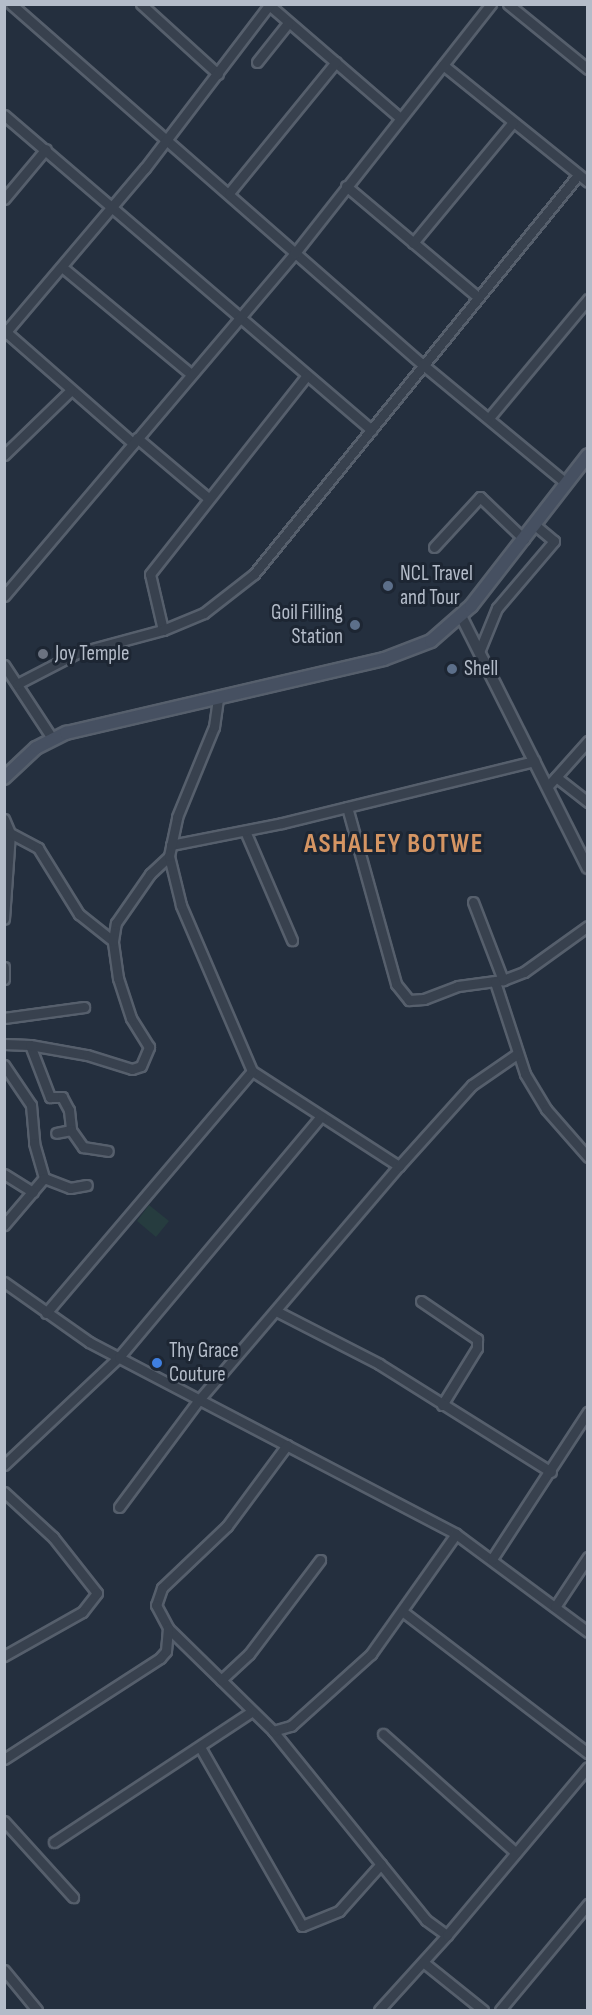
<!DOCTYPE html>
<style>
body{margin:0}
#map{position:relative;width:592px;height:2015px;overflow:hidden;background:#242f3e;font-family:"Sofia Sans Condensed",sans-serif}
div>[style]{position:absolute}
.green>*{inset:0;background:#263c3f}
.roads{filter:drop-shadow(2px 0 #565f6c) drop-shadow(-2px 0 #565f6c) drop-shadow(0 2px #565f6c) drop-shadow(0 -2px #565f6c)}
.minor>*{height:9px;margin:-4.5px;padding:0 4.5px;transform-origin:4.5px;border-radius:4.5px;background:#38414e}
.tertiary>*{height:10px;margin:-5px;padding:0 5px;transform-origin:5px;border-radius:5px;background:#38414e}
.secondary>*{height:12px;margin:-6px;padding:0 6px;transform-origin:6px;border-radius:6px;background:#465061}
.dots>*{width:16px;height:16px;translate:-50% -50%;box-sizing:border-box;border:3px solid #1d2633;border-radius:50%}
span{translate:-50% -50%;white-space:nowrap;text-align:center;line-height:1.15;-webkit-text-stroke:6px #1d2633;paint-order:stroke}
.poi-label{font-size:21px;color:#b4bcc9}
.left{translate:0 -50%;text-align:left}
.right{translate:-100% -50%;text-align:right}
.district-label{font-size:27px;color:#d59563;font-weight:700;letter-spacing:1.5px}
.frame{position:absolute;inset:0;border:6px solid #b4bcc9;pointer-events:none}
</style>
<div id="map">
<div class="green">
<div style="clip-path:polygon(149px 1205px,169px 1221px,156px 1237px,137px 1221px)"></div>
</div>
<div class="roads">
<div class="minor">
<div style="left:11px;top:4px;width:546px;rotate:41.22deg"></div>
<div style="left:422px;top:364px;width:187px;rotate:39.6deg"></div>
<div style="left:141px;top:4px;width:104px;rotate:42.3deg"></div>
<div style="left:268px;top:4px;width:174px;rotate:40.8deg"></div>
<div style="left:508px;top:4px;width:103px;rotate:39.1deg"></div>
<div style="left:257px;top:62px;width:50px;rotate:-51.5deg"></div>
<div style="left:443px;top:65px;width:186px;rotate:38.9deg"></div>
<div style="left:4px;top:115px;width:484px;rotate:40.6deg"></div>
<div style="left:346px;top:186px;width:172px;rotate:40.1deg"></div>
<div style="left:229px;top:193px;width:169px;rotate:-50.8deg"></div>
<div style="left:4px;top:199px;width:65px;rotate:-50deg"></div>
<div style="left:413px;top:243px;width:157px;rotate:-50.4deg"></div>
<div style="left:62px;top:267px;width:168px;rotate:39.7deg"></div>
<div style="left:6px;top:332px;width:169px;rotate:41.2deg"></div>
<div style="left:4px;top:334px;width:218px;rotate:-49.7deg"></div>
<div style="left:145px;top:168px;width:206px;rotate:-52.7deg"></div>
<div style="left:489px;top:418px;width:155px;rotate:-50.2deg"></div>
<div style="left:137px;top:438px;width:93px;rotate:40.2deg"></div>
<div style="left:4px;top:455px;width:92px;rotate:-44.1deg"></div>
<div style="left:434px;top:547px;width:68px;rotate:-47.4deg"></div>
<div style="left:480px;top:497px;width:61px;rotate:43.7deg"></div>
<div style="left:4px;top:596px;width:450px;rotate:-49.7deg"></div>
<div style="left:295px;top:253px;width:317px;rotate:-51.8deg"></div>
<div style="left:163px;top:630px;width:57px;rotate:-103.1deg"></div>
<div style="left:150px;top:574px;width:253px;rotate:-51.7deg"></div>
<div style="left:479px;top:652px;width:48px;rotate:-67.8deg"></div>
<div style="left:497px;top:608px;width:88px;rotate:-49.6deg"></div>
<div style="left:554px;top:541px;width:25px;rotate:-140deg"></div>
<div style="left:4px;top:665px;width:87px;rotate:56.7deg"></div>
<div style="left:17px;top:684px;width:68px;rotate:-27.3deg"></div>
<div style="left:77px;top:653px;width:89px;rotate:-15deg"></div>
<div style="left:163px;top:630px;width:44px;rotate:-22.5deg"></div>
<div style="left:204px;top:613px;width:63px;rotate:-38deg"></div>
<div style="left:254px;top:574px;width:514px;rotate:-50.92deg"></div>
<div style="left:556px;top:777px;width:41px;rotate:38deg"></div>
<div style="left:547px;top:787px;width:62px;rotate:-48.3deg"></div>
<div style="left:347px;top:807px;width:184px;rotate:74.5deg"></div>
<div style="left:396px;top:984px;width:21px;rotate:51deg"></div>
<div style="left:409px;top:1000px;width:15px;rotate:-4deg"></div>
<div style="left:424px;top:999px;width:36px;rotate:-21deg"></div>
<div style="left:458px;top:986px;width:45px;rotate:-7.6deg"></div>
<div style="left:503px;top:980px;width:22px;rotate:-21deg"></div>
<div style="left:524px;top:972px;width:79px;rotate:-35.7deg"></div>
<div style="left:4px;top:819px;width:15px;rotate:67deg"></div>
<div style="left:10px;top:833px;width:86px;rotate:94deg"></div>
<div style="left:245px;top:831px;width:119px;rotate:66.7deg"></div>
<div style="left:10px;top:833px;width:32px;rotate:28deg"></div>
<div style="left:38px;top:848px;width:78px;rotate:58.2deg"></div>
<div style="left:79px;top:914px;width:43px;rotate:38.5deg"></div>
<div style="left:171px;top:845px;width:113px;rotate:-11.2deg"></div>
<div style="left:282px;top:823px;width:260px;rotate:-13.8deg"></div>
<div style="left:473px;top:902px;width:84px;rotate:69deg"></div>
<div style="left:4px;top:967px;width:12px;rotate:90deg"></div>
<div style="left:495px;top:982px;width:97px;rotate:71.9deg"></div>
<div style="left:525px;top:1074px;width:41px;rotate:59deg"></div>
<div style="left:546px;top:1109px;width:64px;rotate:48.8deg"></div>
<div style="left:4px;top:1018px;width:81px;rotate:-7.8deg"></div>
<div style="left:4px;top:1044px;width:26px;rotate:2deg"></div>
<div style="left:30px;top:1045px;width:56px;rotate:69deg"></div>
<div style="left:50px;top:1097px;width:12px"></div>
<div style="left:62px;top:1097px;width:15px;rotate:62deg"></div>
<div style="left:69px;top:1110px;width:20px;rotate:84deg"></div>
<div style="left:71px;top:1130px;width:15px;rotate:169deg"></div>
<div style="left:30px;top:1045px;width:58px;rotate:10deg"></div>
<div style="left:87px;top:1055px;width:47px;rotate:17.3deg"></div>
<div style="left:132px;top:1069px;width:9px;rotate:-18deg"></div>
<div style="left:141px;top:1066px;width:21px;rotate:-67deg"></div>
<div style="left:149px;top:1047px;width:34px;rotate:-122deg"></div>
<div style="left:131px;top:1018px;width:42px;rotate:-108deg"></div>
<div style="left:118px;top:978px;width:37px;rotate:-98deg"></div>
<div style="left:113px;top:941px;width:18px;rotate:-81deg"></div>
<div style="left:116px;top:923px;width:60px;rotate:-55.2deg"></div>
<div style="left:150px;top:874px;width:26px;rotate:-43deg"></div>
<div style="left:4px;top:1065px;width:48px;rotate:56deg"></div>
<div style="left:31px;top:1105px;width:38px;rotate:85deg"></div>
<div style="left:34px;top:1143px;width:36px;rotate:74deg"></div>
<div style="left:44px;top:1178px;width:62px;rotate:130.4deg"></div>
<div style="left:252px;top:1071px;width:175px;rotate:32.9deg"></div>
<div style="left:71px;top:1130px;width:21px;rotate:55deg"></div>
<div style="left:83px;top:1147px;width:25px;rotate:9deg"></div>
<div style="left:4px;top:1174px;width:34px;rotate:32deg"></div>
<div style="left:44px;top:1178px;width:28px;rotate:21deg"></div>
<div style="left:70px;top:1188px;width:17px;rotate:-10deg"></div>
<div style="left:4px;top:1282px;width:104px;rotate:35.2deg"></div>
<div style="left:89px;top:1342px;width:414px;rotate:27.6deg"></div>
<div style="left:456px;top:1534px;width:164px;rotate:36.6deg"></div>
<div style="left:421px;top:1301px;width:68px;rotate:34.2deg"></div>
<div style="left:477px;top:1339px;width:9px;rotate:90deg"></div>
<div style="left:477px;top:1348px;width:67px;rotate:121.6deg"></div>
<div style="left:278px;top:1312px;width:114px;rotate:27.2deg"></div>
<div style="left:379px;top:1364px;width:203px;rotate:32.1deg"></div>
<div style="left:46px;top:1313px;width:318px;rotate:-49.6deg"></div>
<div style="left:252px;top:1071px;width:181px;rotate:-113.2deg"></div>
<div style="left:181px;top:905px;width:50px;rotate:-103.8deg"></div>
<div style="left:169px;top:856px;width:40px;rotate:-78deg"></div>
<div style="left:177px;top:817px;width:97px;rotate:-67.7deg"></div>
<div style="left:214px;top:727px;width:30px;rotate:-82deg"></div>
<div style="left:287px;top:1445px;width:101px;rotate:126.5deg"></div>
<div style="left:227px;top:1526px;width:90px;rotate:136.4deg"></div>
<div style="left:162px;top:1588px;width:18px;rotate:109deg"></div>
<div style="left:156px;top:1605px;width:26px;rotate:62deg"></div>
<div style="left:168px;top:1628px;width:147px;rotate:44.4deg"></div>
<div style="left:273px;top:1731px;width:243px;rotate:51deg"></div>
<div style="left:426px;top:1920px;width:26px;rotate:36deg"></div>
<div style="left:4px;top:1465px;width:158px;rotate:-43.2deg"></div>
<div style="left:119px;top:1357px;width:314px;rotate:-50deg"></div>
<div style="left:4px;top:1492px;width:67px;rotate:42.6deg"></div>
<div style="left:53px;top:1537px;width:71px;rotate:51.8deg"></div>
<div style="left:97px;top:1593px;width:24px;rotate:128deg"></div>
<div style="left:82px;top:1612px;width:90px;rotate:150.6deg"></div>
<div style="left:119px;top:1507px;width:132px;rotate:-53.3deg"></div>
<div style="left:198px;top:1401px;width:309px;rotate:-49.5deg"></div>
<div style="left:399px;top:1166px;width:109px;rotate:-48deg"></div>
<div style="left:472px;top:1085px;width:55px;rotate:-34.6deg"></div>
<div style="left:492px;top:1559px;width:176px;rotate:-56.9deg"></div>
<div style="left:555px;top:1607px;width:60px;rotate:-56.6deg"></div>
<div style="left:402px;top:1611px;width:234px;rotate:37.4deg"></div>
<div style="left:221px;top:1680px;width:38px;rotate:-43deg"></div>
<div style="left:249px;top:1654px;width:118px;rotate:-52.9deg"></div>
<div style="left:273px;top:1731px;width:19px;rotate:-16deg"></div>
<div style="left:291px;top:1726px;width:108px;rotate:-42deg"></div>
<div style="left:371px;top:1654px;width:147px;rotate:-54.7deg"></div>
<div style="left:383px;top:1734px;width:178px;rotate:41.8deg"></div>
<div style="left:200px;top:1747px;width:206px;rotate:60.3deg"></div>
<div style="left:302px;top:1926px;width:40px;rotate:-22deg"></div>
<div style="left:339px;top:1911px;width:63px;rotate:-48.2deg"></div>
<div style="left:4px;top:1759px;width:186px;rotate:-32.9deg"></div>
<div style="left:160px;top:1658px;width:9px;rotate:-49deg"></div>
<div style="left:166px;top:1651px;width:23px;rotate:-85deg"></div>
<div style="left:4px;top:1821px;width:103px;rotate:47.8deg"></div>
<div style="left:54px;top:1842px;width:236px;rotate:-33.4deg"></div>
<div style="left:423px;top:1962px;width:77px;rotate:38.7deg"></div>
<div style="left:4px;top:1970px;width:52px;rotate:50.5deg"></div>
<div style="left:379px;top:2010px;width:101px;rotate:-47.8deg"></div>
<div style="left:447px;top:1935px;width:219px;rotate:-50deg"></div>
<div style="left:500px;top:2010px;width:138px;rotate:-50.3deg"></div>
</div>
<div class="tertiary">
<div style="left:461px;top:616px;width:282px;rotate:63.3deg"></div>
</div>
<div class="secondary">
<div style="left:4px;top:778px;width:44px;rotate:-43.2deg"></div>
<div style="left:36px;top:748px;width:34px;rotate:-27deg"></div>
<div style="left:66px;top:733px;width:326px;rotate:-13.1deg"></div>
<div style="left:384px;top:659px;width:50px;rotate:-21deg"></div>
<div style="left:431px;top:641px;width:53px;rotate:-41.2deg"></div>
<div style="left:471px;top:606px;width:191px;rotate:-52.2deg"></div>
</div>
</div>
<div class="dots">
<div style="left:388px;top:586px;background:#5c6f8a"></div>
<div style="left:355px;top:625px;background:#5c6f8a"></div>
<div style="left:43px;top:654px;background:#6b7280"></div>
<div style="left:452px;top:669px;background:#5c6f8a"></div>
<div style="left:157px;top:1363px;background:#3f7fe0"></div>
</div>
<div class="poi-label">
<span class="left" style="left:400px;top:586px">NCL Travel<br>and Tour</span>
<span class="right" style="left:343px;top:625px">Goil Filling<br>Station</span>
<span class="left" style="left:55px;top:654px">Joy Temple</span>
<span class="left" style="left:464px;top:669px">Shell</span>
<span class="left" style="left:169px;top:1363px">Thy Grace<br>Couture</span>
</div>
<div class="district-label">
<span style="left:394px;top:845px">ASHALEY BOTWE</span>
</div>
<div class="frame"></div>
</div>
